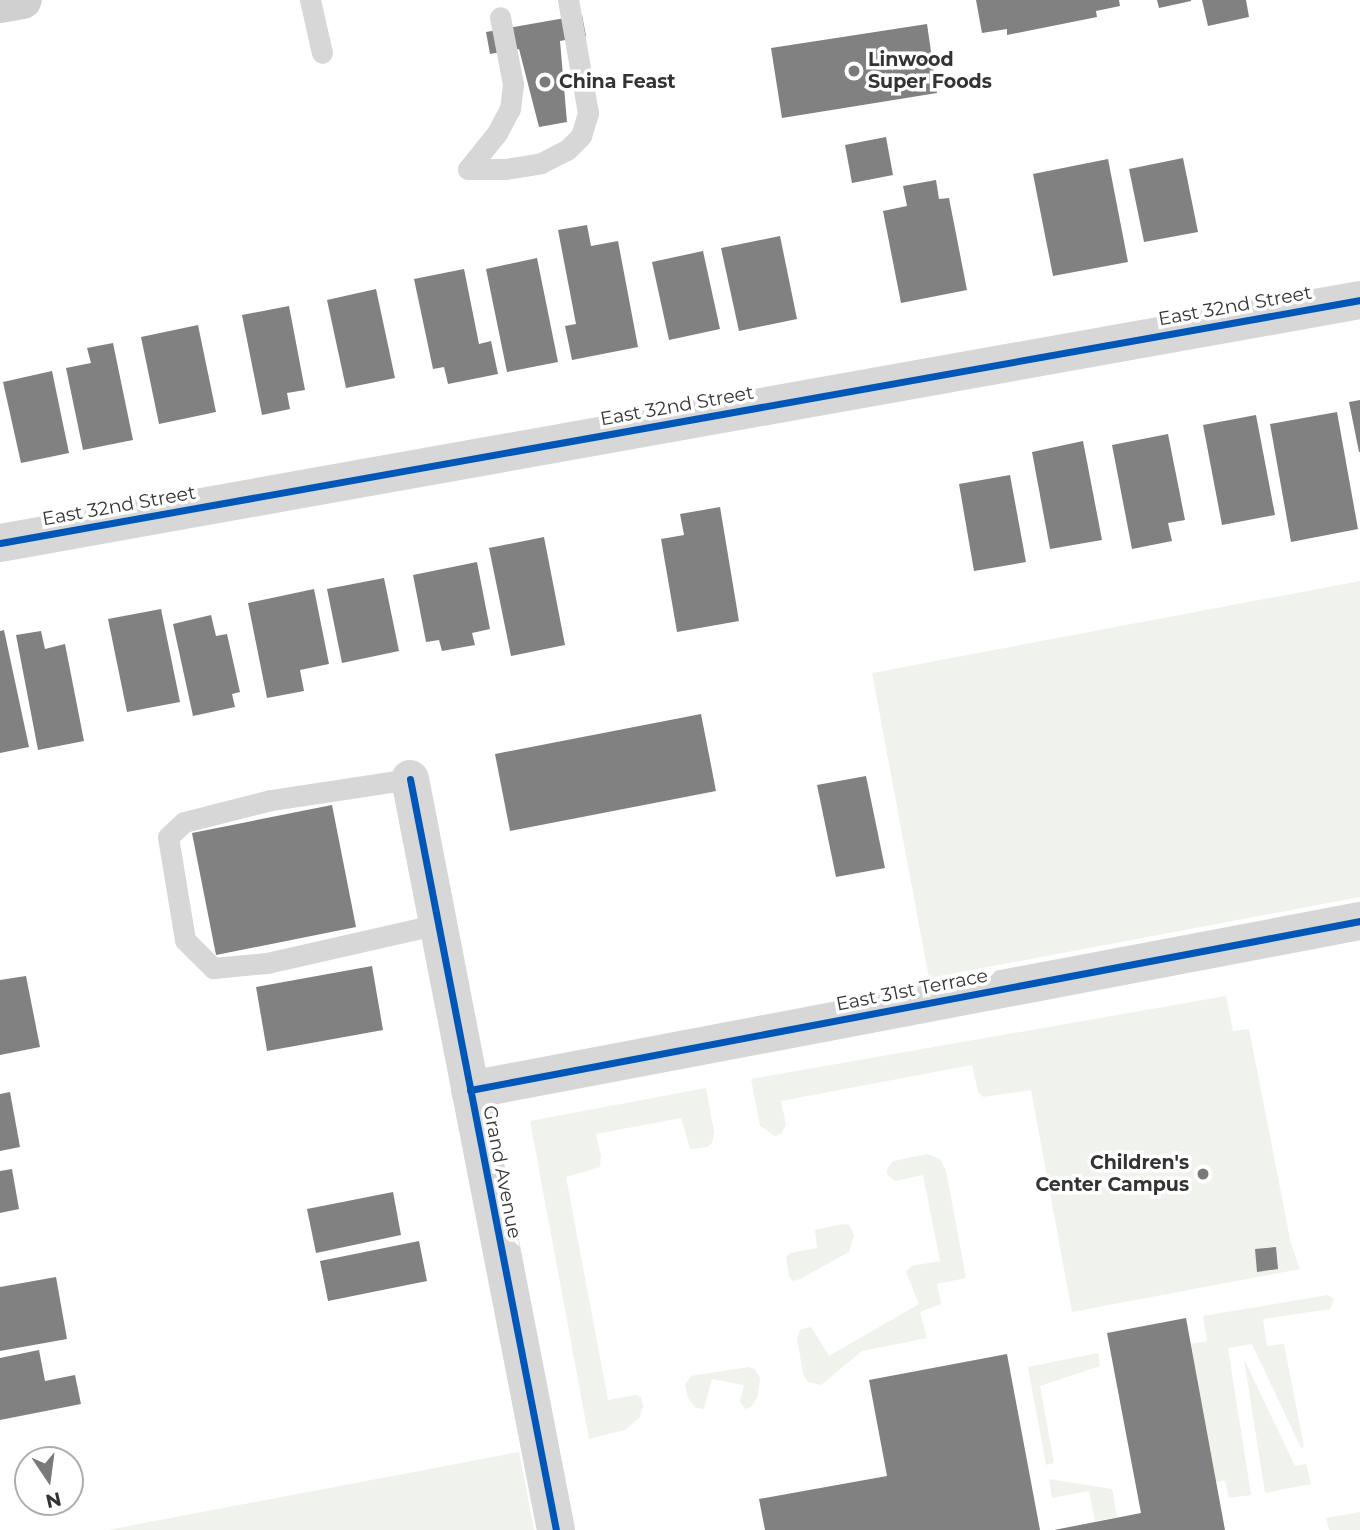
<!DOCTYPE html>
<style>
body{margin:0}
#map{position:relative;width:1360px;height:1530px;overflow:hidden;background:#fff;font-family:Montserrat,sans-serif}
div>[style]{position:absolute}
.green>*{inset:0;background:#eff3ec}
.building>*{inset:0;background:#818181}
.service>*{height:21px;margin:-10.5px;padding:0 10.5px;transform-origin:10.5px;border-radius:10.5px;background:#d7d7d7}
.minor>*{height:38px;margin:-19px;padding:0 19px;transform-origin:19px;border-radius:19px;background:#d7d7d7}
.secondary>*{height:38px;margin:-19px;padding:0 19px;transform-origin:19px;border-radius:19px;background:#d0d0d0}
.cycleway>*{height:7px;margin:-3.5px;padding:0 3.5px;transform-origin:3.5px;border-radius:3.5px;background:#0057b8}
.dots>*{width:19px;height:19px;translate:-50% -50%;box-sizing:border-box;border:4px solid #fff;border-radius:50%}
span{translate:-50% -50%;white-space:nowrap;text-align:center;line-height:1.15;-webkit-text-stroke:7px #fff;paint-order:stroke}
.poi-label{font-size:19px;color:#333;font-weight:700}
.left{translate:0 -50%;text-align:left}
.right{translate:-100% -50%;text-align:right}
.street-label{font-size:19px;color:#333}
.north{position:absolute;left:14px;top:1446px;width:70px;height:70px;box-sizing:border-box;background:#fff;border:2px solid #adadad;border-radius:50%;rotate:167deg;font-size:19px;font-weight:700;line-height:28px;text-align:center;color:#333}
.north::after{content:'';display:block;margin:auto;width:24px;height:32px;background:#7a7a7a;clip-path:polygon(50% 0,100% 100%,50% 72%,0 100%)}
</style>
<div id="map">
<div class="green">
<div style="clip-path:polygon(1360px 581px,1360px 897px,929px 978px,872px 673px)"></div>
<div style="clip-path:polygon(1226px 996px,1233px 1031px,1249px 1029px,1291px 1244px,1300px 1269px,1072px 1312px,1031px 1090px,983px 1097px,978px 1092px,972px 1065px,781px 1101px,786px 1125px,781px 1134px,775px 1136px,760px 1126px,751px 1079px)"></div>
<div style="clip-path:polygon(706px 1088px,714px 1132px,712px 1143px,707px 1147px,690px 1149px,681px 1118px,596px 1134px,601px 1156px,600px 1167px,566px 1177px,608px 1400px,636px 1395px,641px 1397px,643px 1406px,640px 1417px,625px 1430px,589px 1439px,530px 1121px)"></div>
<div style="clip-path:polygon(928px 1154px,940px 1159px,946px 1171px,966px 1278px,937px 1284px,941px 1304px,920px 1312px,927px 1338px,862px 1351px,821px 1385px,808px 1382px,803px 1374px,797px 1338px,800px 1330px,810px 1327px,813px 1330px,829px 1356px,919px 1304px,906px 1272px,912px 1266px,940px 1261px,923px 1175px,895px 1181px,887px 1174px,887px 1169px,893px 1161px)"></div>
<div style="clip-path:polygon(843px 1224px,849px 1225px,854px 1235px,849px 1252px,800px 1279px,793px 1281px,789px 1277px,786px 1257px,790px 1253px,817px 1248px,815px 1230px)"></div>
<div style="clip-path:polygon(1328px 1295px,1334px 1299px,1330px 1309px,1263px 1319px,1267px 1346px,1284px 1344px,1304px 1447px,1301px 1448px,1252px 1344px,1228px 1348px,1251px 1495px,1229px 1498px,1225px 1481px,1216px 1482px,1191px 1344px,1207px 1341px,1203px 1316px)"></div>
<div style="clip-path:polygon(1098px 1353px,1100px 1366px,1040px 1386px,1054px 1463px,1046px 1465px,1028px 1367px)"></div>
<div style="clip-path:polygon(1244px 1359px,1295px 1466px,1306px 1464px,1311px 1484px,1265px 1493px)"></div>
<div style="clip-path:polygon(749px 1367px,755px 1369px,760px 1378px,758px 1396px,751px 1407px,745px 1409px,740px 1402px,744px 1385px,712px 1379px,704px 1409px,696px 1408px,688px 1398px,685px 1385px,691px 1376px)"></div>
<div style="clip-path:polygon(519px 1452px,534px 1530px,107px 1530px)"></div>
<div style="clip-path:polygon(1049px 1479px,1112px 1489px,1117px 1517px,1095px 1521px,1089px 1491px,1052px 1498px)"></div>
<div style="clip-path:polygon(1360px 1512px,1360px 1530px,1329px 1530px,1326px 1518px)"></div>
</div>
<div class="building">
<div style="clip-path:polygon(976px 0,1119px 0,1120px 6px,1096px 11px,1097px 17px,1007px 35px,1007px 29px,982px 33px)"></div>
<div style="clip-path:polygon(1157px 0,1191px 0,1191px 1px,1159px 8px)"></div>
<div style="clip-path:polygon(1202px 0,1246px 0,1249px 17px,1208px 26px)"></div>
<div style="clip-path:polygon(582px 15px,586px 36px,560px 41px,567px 122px,539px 127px,519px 49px,490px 54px,486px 32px)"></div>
<div style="clip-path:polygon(927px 24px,937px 93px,782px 118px,771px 48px)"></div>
<div style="clip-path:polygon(886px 137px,893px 175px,852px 183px,845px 145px)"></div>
<div style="clip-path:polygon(1183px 158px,1198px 232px,1144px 242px,1129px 169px)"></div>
<div style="clip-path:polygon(1108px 159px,1128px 262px,1053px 276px,1033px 174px)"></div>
<div style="clip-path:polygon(936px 180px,939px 199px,949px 198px,967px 290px,901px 303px,883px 211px,907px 206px,903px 186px)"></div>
<div style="clip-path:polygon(587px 225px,591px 246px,618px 241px,638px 347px,572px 360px,565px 326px,576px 324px,558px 230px)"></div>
<div style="clip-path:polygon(780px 236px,797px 319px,739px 331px,721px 248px)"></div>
<div style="clip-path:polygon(703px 251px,720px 329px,669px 340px,652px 262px)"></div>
<div style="clip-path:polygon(537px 258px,558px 362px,507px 372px,486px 269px)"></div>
<div style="clip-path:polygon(464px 269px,479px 344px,491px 341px,498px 374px,448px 384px,444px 367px,433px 369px,414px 279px)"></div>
<div style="clip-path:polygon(376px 289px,395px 378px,346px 388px,327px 300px)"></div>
<div style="clip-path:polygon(289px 306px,305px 390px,287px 393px,290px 409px,262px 415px,242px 315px)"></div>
<div style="clip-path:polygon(198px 325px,216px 412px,159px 424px,141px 337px)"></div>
<div style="clip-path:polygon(113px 343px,133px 440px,83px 450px,66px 368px,91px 363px,87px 348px)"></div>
<div style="clip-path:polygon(52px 371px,69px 453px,21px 463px,3px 382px)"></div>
<div style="clip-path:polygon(1360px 400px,1360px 452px,1359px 452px,1349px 402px)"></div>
<div style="clip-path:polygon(1337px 412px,1358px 529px,1291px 542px,1270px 424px)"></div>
<div style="clip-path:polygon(1256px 415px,1275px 515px,1222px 525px,1203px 425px)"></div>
<div style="clip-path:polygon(1168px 434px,1185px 520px,1168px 523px,1172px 541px,1132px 549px,1112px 445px)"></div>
<div style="clip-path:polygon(1083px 441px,1102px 540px,1050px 549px,1032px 452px)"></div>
<div style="clip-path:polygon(1010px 475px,1026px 562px,974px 571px,959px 484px)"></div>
<div style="clip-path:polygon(720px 507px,739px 621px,677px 632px,661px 539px,684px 535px,680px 514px)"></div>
<div style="clip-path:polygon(544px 537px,565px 645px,511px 656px,489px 548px)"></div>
<div style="clip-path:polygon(477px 562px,490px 629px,472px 633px,475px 645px,442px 651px,439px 640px,426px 642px,413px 575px)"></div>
<div style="clip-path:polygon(384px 578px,399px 651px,342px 663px,327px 589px)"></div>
<div style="clip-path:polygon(314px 589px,329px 664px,300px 670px,304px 691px,267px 698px,248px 603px)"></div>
<div style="clip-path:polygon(161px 609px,180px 702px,127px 712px,108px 619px)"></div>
<div style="clip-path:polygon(211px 615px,216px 636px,227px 634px,240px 692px,232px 694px,235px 707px,193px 716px,173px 624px)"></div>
<div style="clip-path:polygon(4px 630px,29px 747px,0 753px,0 631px)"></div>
<div style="clip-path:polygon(41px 631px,45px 649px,65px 644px,84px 741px,38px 750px,16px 635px)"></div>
<div style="clip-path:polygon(701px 714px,716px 791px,510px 831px,495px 754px)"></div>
<div style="clip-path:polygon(866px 776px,885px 868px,836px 877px,817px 785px)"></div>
<div style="clip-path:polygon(332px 805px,356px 927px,216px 955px,192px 833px)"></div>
<div style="clip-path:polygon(372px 966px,383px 1030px,267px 1051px,256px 987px)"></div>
<div style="clip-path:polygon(26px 976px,40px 1047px,0 1055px,0 980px)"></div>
<div style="clip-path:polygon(10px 1092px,20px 1147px,0 1151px,0 1094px)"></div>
<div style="clip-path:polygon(12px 1169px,19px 1209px,0 1213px,0 1171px)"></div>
<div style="clip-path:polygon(393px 1192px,401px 1235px,316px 1253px,307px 1209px)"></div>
<div style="clip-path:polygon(419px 1241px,427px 1281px,328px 1301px,320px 1261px)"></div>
<div style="clip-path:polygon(1276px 1247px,1278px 1269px,1257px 1272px,1255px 1249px)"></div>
<div style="clip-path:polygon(56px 1277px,67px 1339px,0 1351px,0 1287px)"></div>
<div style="clip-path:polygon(1186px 1318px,1225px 1530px,1054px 1530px,1141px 1513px,1107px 1333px)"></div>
<div style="clip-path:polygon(39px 1350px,45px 1381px,75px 1375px,81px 1404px,0 1420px,0 1358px)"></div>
<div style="clip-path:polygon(1007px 1354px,1040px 1530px,765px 1530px,759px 1499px,887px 1476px,869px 1380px)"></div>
</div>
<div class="service">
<div style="left:310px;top:0;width:54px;rotate:77.2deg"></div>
<div style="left:468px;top:169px;width:37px"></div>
<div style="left:505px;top:169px;width:36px;rotate:-9deg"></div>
<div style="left:541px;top:163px;width:29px;rotate:-27deg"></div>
<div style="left:567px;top:150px;width:20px;rotate:-45deg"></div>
<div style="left:581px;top:136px;width:24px;rotate:-73deg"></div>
<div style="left:588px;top:113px;width:115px;rotate:-100deg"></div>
<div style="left:468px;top:169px;width:46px;rotate:-51.1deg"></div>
<div style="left:497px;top:133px;width:27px;rotate:-62deg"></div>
<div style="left:510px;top:109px;width:25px;rotate:-83deg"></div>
<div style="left:513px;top:84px;width:68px;rotate:-101deg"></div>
<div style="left:410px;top:779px;width:141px;rotate:171.4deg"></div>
<div style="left:271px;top:800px;width:90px;rotate:165.8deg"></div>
<div style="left:184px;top:822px;width:22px;rotate:137deg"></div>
<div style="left:168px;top:837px;width:104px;rotate:80.6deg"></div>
<div style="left:185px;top:940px;width:40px;rotate:45deg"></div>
<div style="left:213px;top:968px;width:54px;rotate:-5.3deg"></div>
<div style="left:267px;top:963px;width:175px;rotate:-12.8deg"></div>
</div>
<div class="minor">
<div style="left:0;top:543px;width:1382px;rotate:-10.13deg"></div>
<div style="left:410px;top:779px;width:765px;rotate:79deg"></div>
<div style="left:470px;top:1090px;width:906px;rotate:-10.75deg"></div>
</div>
<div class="secondary">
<div style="left:0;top:4px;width:23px;rotate:-10deg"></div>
</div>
<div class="cycleway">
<div style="left:0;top:543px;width:1382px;rotate:-10.13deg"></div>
<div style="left:410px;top:779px;width:765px;rotate:79deg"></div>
<div style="left:470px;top:1090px;width:906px;rotate:-10.75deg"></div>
</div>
<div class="dots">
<div style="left:854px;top:71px;background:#7a7a7a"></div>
<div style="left:545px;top:82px;background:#7a7a7a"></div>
<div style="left:1203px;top:1174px;background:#7a7a7a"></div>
</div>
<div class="poi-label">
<span class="left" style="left:868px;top:71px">Linwood<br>Super Foods</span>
<span class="left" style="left:559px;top:82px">China Feast</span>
<span class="right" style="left:1189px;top:1174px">Children's<br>Center Campus</span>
</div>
<div class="street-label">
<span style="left:1235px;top:306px;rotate:-10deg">East 32nd Street</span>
<span style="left:677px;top:406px;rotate:-10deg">East 32nd Street</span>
<span style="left:119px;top:506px;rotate:-10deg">East 32nd Street</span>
<span style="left:912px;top:990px;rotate:-11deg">East 31st Terrace</span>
<span style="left:502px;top:1172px;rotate:79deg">Grand Avenue</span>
</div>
<div class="north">N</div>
</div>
